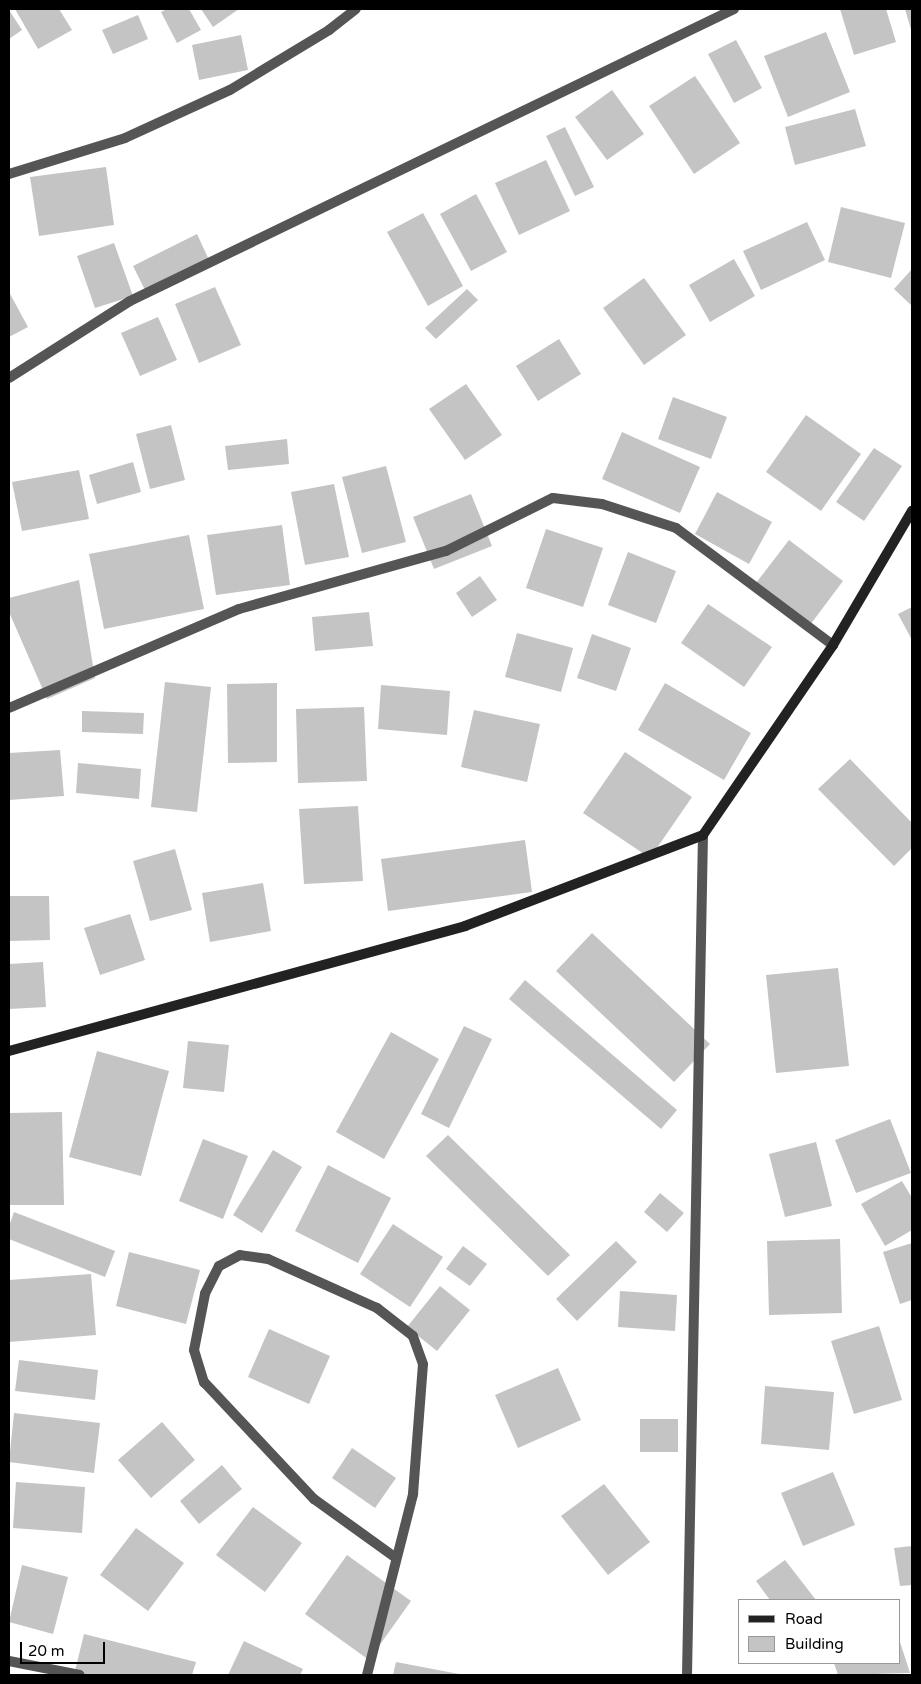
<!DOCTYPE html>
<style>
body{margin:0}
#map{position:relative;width:921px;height:1684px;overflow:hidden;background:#fff;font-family:"Varela Round",sans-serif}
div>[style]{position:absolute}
.building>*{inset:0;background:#c4c4c4}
.minor>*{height:10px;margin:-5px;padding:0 5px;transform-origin:5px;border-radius:5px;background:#555}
.secondary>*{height:10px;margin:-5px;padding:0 5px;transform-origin:5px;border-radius:5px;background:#222}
span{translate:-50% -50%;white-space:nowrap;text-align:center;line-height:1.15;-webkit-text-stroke:5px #fff;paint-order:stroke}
.frame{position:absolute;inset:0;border:10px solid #000;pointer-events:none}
.legend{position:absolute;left:738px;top:1599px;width:162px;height:65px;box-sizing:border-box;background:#fff;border:1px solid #999;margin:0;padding:6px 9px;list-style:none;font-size:15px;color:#000}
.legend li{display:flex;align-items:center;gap:10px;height:25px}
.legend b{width:25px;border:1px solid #999}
.scale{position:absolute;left:20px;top:1642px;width:85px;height:22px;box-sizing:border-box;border:2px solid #000;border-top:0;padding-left:6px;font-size:15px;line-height:18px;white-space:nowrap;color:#000;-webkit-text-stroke:4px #fff;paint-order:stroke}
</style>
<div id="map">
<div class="building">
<div style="clip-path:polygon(15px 9px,59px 9px,72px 30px,38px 49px)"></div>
<div style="clip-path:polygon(167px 9px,189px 9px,201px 30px,177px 43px,161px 12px)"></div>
<div style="clip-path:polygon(201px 9px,239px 9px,213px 27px)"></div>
<div style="clip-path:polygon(840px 9px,886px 9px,896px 42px,854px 55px)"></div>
<div style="clip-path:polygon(905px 9px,912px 9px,912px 33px)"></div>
<div style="clip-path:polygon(9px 10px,22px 30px,9px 39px)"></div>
<div style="clip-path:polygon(138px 15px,148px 39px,113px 54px,102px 30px)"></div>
<div style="clip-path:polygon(826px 32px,850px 92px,788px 117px,764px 56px)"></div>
<div style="clip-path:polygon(241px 35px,248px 70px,199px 80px,192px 45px)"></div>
<div style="clip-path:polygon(736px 40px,762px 88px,734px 103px,708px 54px)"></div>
<div style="clip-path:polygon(695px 76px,740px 143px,694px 174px,649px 106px)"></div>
<div style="clip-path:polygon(612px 90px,644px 134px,607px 160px,575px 117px)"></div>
<div style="clip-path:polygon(855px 109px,866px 146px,795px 165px,785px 127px)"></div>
<div style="clip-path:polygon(565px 127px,594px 187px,575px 196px,546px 136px)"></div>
<div style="clip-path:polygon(546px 160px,570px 211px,519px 235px,495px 183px)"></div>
<div style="clip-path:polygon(106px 167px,114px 225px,39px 236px,30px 177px)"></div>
<div style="clip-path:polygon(476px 194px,507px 252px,471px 271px,440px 214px)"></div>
<div style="clip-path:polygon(841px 207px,905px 223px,891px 278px,828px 262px)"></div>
<div style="clip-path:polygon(423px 213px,463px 286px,428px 306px,387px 232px)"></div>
<div style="clip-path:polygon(807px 222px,825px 260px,761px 290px,743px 251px)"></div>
<div style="clip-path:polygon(197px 234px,210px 262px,147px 294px,133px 266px)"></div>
<div style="clip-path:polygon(114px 243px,133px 296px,95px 308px,77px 256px)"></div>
<div style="clip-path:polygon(734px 259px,755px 296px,710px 322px,689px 285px)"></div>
<div style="clip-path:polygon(912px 269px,912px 306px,894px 289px)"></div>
<div style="clip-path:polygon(644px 278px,686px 335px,644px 365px,603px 308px)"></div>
<div style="clip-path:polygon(215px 287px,241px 345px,199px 363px,175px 304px)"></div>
<div style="clip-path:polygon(467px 289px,478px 300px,436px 339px,425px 328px)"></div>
<div style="clip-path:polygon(9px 292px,28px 327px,9px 337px)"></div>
<div style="clip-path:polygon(158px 317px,177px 360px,140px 376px,121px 333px)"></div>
<div style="clip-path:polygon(559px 339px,581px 374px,538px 401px,516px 366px)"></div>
<div style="clip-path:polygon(466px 384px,502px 435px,465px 460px,429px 409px)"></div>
<div style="clip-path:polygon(673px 397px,727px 417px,711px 459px,658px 439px)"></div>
<div style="clip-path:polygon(806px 415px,861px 454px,821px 511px,766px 472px)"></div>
<div style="clip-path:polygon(171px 425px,185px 480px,150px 489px,136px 434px)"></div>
<div style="clip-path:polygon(622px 432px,700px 467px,680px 513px,602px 479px)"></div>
<div style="clip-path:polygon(287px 439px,289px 464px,228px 470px,225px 446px)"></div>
<div style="clip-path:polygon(874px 448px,902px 466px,864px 521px,836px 502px)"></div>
<div style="clip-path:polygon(133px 462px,141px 492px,97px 504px,89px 475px)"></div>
<div style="clip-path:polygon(386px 466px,406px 542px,362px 553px,342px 477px)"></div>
<div style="clip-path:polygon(79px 470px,89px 519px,22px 531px,12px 482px)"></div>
<div style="clip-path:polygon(334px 484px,349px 557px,305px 565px,291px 492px)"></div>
<div style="clip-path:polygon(717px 492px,772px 522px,749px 564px,695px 534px)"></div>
<div style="clip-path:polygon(471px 494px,492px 546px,434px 569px,413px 517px)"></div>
<div style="clip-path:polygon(282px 525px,290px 585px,216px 595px,207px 535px)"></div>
<div style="clip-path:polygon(546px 529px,603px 548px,583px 607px,526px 588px)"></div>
<div style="clip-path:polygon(189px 535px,204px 609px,104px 629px,89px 554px)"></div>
<div style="clip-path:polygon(789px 540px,843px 581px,810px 625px,756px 583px)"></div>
<div style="clip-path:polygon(628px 552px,676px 571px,656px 623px,608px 605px)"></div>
<div style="clip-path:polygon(480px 576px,497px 600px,472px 617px,456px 593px)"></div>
<div style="clip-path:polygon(79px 580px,95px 678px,47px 699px,9px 612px,9px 598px)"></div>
<div style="clip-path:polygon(708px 604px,772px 647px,744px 687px,681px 643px)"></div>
<div style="clip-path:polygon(912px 607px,912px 640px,898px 614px)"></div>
<div style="clip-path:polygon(369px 612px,373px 646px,315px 651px,312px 617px)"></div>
<div style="clip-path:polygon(517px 633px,573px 648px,561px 692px,505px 677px)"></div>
<div style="clip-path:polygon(592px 634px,631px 648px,616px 691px,577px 678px)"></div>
<div style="clip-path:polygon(165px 682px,211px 687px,197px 812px,151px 807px)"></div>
<div style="clip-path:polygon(277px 683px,277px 762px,228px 763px,227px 684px)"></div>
<div style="clip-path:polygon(665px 683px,751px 733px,724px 780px,638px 730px)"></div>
<div style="clip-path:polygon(381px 685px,450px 691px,447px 735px,378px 729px)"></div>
<div style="clip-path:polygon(364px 707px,367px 781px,298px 783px,296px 709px)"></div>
<div style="clip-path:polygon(474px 710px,540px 724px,527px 782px,461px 767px)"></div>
<div style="clip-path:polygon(82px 711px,144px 713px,143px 734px,82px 732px)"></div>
<div style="clip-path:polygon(60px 750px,64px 796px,9px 800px,9px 753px)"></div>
<div style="clip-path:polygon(625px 752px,692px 797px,650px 858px,583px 813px)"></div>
<div style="clip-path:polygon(850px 759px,912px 823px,912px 848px,894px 866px,818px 789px)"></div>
<div style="clip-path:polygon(78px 763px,141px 769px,139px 799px,76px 793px)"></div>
<div style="clip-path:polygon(358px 806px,363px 881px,304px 884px,299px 809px)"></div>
<div style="clip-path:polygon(525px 840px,532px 892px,388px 911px,381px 859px)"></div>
<div style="clip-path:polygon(175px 849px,192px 910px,150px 921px,133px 861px)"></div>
<div style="clip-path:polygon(263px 883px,271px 931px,210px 942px,202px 893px)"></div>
<div style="clip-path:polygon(9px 896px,49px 896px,50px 940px,9px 941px)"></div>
<div style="clip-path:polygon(130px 914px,145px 960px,100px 975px,84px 928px)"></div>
<div style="clip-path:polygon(592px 933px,710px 1044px,674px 1082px,556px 971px)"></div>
<div style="clip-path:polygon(43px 962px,46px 1007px,9px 1009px,9px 964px)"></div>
<div style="clip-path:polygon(838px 968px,849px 1066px,776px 1073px,766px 975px)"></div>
<div style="clip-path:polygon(525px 980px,677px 1110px,661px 1129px,509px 999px)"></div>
<div style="clip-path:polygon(464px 1026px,492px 1039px,449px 1128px,421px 1114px)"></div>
<div style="clip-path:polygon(391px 1032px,439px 1059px,384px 1159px,336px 1132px)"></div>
<div style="clip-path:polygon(188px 1041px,229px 1045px,224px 1092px,183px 1088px)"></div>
<div style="clip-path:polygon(97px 1051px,169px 1071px,141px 1176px,69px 1157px)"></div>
<div style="clip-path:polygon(62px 1112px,64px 1205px,9px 1205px,9px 1113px)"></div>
<div style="clip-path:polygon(890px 1119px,911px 1173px,856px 1193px,835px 1140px)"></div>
<div style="clip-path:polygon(448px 1135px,570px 1255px,548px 1276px,426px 1156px)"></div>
<div style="clip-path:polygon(203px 1139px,248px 1156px,223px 1219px,179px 1201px)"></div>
<div style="clip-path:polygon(816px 1142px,832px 1206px,785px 1217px,769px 1154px)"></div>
<div style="clip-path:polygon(273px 1150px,302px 1167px,262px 1233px,233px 1215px)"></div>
<div style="clip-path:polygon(328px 1165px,391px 1198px,358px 1263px,295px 1231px)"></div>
<div style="clip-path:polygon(902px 1181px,912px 1198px,912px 1230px,885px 1246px,861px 1204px)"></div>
<div style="clip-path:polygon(660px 1193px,684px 1213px,667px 1232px,644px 1212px)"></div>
<div style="clip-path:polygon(14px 1212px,115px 1251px,105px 1277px,9px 1239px,9px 1226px)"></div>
<div style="clip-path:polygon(393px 1224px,443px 1257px,410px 1307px,360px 1274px)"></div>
<div style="clip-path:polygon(840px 1239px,842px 1313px,769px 1315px,767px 1241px)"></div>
<div style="clip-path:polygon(616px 1241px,637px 1262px,577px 1321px,556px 1299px)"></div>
<div style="clip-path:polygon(912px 1243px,912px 1300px,900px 1304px,883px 1252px)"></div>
<div style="clip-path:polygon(463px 1246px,487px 1264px,470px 1286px,446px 1269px)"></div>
<div style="clip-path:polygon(129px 1252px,200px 1270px,186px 1324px,116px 1306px)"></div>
<div style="clip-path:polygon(91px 1274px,96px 1335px,9px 1342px,9px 1280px)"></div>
<div style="clip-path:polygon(440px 1286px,470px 1310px,437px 1351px,407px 1327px)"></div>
<div style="clip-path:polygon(620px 1291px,677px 1295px,675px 1331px,618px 1327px)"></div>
<div style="clip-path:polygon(879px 1326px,902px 1400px,854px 1414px,831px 1341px)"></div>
<div style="clip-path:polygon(269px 1329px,330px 1356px,309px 1404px,248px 1377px)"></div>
<div style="clip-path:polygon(19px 1360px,98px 1370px,95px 1400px,15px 1391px)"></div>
<div style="clip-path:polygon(558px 1368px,581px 1420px,518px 1448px,495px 1395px)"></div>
<div style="clip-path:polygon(765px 1386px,834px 1392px,829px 1450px,761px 1444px)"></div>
<div style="clip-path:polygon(14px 1413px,100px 1423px,94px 1473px,9px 1462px)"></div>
<div style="clip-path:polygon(640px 1419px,678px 1419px,678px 1452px,640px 1452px)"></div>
<div style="clip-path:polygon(162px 1422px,195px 1460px,151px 1498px,118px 1460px)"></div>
<div style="clip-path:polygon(352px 1448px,396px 1478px,375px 1508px,332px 1478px)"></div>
<div style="clip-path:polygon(222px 1465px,242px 1489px,199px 1524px,180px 1501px)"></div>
<div style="clip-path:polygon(833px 1472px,855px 1525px,803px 1546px,781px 1493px)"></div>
<div style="clip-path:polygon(16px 1482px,85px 1487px,82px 1533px,13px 1528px)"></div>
<div style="clip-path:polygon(604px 1484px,650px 1542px,608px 1575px,561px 1516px)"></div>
<div style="clip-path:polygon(253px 1507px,302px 1543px,265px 1592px,216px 1555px)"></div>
<div style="clip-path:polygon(136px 1528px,184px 1563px,148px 1611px,100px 1575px)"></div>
<div style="clip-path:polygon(912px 1546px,912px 1585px,900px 1586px,894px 1548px)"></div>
<div style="clip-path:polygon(347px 1555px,411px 1601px,369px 1660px,305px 1614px)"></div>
<div style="clip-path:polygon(785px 1560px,816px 1600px,770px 1600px,756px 1581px)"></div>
<div style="clip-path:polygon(22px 1565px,68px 1577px,53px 1634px,9px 1622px)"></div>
<div style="clip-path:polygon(84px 1634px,196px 1662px,192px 1675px,74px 1675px)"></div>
<div style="clip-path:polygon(244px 1641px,303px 1669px,300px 1675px,228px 1675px)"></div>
<div style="clip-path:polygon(900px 1642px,910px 1673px,838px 1675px,834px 1663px,900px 1663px)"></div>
<div style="clip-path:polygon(396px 1662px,459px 1674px,459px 1675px,393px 1675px)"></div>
</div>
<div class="minor">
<div style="left:9px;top:174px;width:121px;rotate:-17.2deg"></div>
<div style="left:125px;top:138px;width:115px;rotate:-24.6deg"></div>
<div style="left:230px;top:90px;width:116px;rotate:-31.2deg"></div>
<div style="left:329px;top:30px;width:34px;rotate:-38deg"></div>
<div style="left:9px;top:378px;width:143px;rotate:-32.5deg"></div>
<div style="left:130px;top:301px;width:671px;rotate:-25.8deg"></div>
<div style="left:9px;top:708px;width:250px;rotate:-23.3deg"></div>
<div style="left:239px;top:609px;width:215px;rotate:-15.7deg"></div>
<div style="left:446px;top:551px;width:119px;rotate:-26.4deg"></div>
<div style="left:553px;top:498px;width:49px;rotate:7deg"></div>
<div style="left:602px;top:504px;width:78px;rotate:18deg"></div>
<div style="left:676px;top:528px;width:196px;rotate:36.7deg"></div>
<div style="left:9px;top:1661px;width:72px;rotate:11.2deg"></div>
<div style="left:367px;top:1675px;width:187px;rotate:-75.7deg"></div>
<div style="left:413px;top:1494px;width:130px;rotate:-85.6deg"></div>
<div style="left:423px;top:1364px;width:30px;rotate:-110deg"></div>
<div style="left:413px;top:1336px;width:46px;rotate:-142.1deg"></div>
<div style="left:377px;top:1308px;width:120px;rotate:-155.8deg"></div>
<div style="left:268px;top:1259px;width:28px;rotate:-172deg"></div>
<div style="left:240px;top:1255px;width:24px;rotate:152deg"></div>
<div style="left:219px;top:1266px;width:31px;rotate:117deg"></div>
<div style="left:205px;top:1294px;width:57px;rotate:101.1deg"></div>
<div style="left:194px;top:1350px;width:34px;rotate:73deg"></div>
<div style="left:204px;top:1382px;width:161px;rotate:46.8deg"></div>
<div style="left:314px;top:1499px;width:101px;rotate:35.7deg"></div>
<div style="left:687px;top:1675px;width:840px;rotate:-88.91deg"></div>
</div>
<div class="secondary">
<div style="left:9px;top:1051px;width:473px;rotate:-15.3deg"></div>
<div style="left:465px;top:926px;width:255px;rotate:-20.9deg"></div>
<div style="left:703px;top:835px;width:230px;rotate:-55.6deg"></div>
<div style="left:833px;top:645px;width:156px;rotate:-59.5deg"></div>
</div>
<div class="frame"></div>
<ul class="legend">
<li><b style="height:6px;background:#222"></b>Road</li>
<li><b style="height:14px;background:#c4c4c4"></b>Building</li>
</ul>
<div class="scale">20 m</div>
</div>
